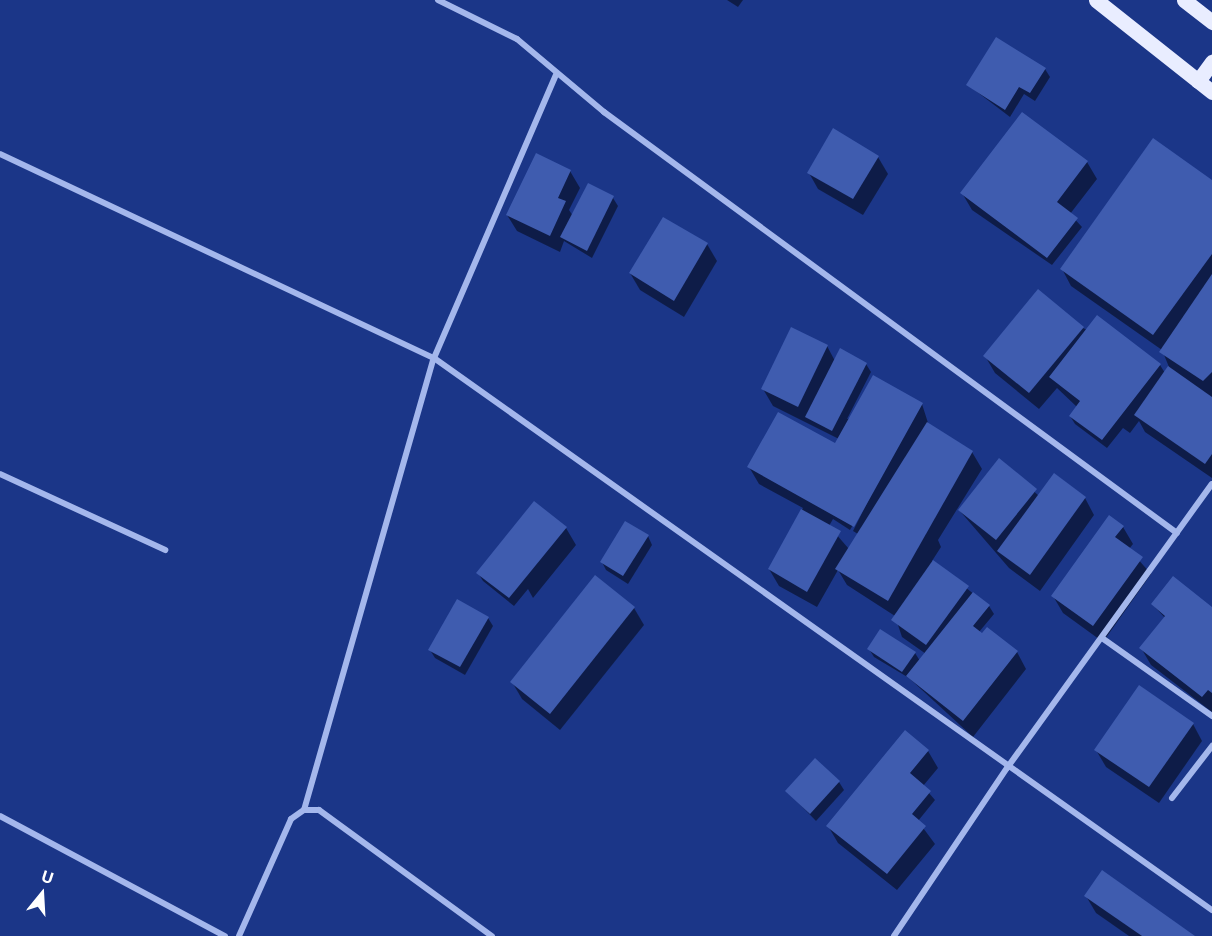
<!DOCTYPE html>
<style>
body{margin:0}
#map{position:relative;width:1212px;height:936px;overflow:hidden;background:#1b3688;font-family:"Noto Sans",sans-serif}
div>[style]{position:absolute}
.shadow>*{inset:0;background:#0007}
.building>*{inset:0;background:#3f5caf}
.street>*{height:6px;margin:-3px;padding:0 3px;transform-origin:3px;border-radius:3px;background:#a4b7ec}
.primary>*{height:15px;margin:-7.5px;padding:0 7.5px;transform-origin:7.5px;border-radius:7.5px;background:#e9edff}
span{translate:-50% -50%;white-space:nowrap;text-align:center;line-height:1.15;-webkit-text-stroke:6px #1b3688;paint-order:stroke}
.north{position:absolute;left:12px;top:864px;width:60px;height:60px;-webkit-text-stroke:4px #1b3688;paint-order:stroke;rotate:18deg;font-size:16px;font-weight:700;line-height:24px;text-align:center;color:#fff}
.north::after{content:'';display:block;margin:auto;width:21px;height:27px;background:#fff;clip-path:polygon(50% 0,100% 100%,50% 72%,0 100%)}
</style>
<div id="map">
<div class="shadow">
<div style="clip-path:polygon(727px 0,743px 0,738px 7px)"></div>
<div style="clip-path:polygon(1045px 69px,1050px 77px,1035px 101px,1024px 94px,1010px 117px,968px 85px)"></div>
<div style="clip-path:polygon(878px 157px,888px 174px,863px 215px,818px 189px,809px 173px)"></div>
<div style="clip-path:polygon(1087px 162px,1097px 179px,1070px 214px,1082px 227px,1052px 265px,972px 210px,962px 193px)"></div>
<div style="clip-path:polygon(570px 171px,580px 188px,569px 210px,573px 216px,613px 198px,618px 206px,592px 258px,564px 241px,560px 252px,517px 231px,507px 215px)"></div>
<div style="clip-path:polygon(1212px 182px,1212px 478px,1145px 432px,1139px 421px,1130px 433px,1123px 428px,1107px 448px,1075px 424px,1070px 416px,1077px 407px,1057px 388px,1039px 409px,995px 373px,985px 356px,1083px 328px,1160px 365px,1165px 373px,1169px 367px,1162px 350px,1071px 286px,1062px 269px)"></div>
<div style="clip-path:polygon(663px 219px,707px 244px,717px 261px,684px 317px,640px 290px,630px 273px)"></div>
<div style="clip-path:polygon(evenodd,827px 346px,835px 361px,866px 364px,871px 372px,847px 419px,922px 404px,929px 426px,972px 452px,982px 469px,938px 540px,941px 547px,932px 561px,989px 606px,994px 614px,979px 632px,1017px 652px,1026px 669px,973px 737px,909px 678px,874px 657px,869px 649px,915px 653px,920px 661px,926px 654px,902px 637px,895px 616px,847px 585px,838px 570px,817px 607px,779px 586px,769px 569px,803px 508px,759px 484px,749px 467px,835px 445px,839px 439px,773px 406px,763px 389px,827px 346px,879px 479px,853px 531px,858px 534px,849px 549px,829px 526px,833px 519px,850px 530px,879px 479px)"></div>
<div style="clip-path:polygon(999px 460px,1039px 496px,1085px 498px,1094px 515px,1040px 591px,1009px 568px,959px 510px)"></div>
<div style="clip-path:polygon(1123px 527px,1133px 544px,1129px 549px,1151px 574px,1103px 642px,1063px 613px,1053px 596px)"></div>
<div style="clip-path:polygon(566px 528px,576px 545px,533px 598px,528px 589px,514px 606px,483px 581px,478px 573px)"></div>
<div style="clip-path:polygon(648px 536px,652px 545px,628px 584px,606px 570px,602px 562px)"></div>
<div style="clip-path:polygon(596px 578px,634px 608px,644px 625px,560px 730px,522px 699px,512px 682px)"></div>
<div style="clip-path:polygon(1152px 604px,1212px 609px,1212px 712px,1151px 665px,1141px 648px,1167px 620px)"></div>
<div style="clip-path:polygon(488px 618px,493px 626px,465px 675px,435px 658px,430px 650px)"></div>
<div style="clip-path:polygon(1193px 724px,1202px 741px,1159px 803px,1106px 767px,1096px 750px)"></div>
<div style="clip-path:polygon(928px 751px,938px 768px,923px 786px,935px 800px,918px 821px,935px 844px,897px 890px,838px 843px,828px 826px)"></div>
<div style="clip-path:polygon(839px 782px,844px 790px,816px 821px,787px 791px)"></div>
<div style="clip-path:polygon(1086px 896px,1193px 936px,1129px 936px,1096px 913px)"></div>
</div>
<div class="building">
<div style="clip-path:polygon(996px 37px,1046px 68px,1030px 93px,1019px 87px,1005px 110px,966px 85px)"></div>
<div style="clip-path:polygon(1022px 112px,1088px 161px,1057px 202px,1078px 218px,1047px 258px,960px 193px)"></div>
<div style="clip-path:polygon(833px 128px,879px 156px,853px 199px,807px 173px)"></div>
<div style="clip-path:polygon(1153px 138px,1212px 180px,1212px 254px,1153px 335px,1060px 269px)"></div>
<div style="clip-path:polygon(536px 153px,571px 170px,558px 198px,566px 201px,550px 236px,506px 215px)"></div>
<div style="clip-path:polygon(588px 183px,614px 196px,587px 251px,560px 237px)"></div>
<div style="clip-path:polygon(663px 217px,708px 243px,674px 301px,629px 273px)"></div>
<div style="clip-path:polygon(1212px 274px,1212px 372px,1203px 381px,1159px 352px)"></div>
<div style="clip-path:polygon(1038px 289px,1084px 327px,1029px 393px,983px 356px)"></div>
<div style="clip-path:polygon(1097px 315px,1161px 364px,1102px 440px,1069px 416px,1080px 401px,1049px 377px)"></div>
<div style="clip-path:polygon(791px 327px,828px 345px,798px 407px,761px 389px)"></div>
<div style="clip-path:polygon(840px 348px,867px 363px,832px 431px,805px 417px)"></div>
<div style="clip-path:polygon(1168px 366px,1212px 397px,1212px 454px,1205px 464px,1134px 415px)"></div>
<div style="clip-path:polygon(873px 375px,923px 403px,854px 527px,747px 467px,778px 412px,835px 443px)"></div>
<div style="clip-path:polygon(927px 422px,973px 451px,888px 601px,835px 569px)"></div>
<div style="clip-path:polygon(999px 458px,1037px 489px,996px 540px,958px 510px)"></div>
<div style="clip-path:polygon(1054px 473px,1086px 497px,1030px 575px,997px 551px)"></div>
<div style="clip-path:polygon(534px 501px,567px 527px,509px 598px,476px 573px)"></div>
<div style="clip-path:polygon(801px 509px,841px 531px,807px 592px,768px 569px)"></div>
<div style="clip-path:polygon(1109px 515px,1124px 526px,1115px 537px,1143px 557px,1093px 626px,1051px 596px)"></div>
<div style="clip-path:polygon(625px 521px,649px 535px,623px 576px,600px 562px)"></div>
<div style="clip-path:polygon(933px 560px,969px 586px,926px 645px,891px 620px)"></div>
<div style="clip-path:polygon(595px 575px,635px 607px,550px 714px,510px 682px)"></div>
<div style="clip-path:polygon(1173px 576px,1212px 607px,1212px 693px,1208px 690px,1202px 697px,1139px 648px,1165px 616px,1151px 604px)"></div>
<div style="clip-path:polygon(973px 592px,990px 605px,973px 626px,982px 633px,987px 627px,1018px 651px,963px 721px,906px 676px)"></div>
<div style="clip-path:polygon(457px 599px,489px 617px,460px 667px,428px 650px)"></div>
<div style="clip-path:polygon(880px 629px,916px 652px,902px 672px,867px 649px)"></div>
<div style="clip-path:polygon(1139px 685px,1194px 723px,1149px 787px,1094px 750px)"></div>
<div style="clip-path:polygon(905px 730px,929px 750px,910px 773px,931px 791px,912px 814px,926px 826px,887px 874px,826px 826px)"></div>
<div style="clip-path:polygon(815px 758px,840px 781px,810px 814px,785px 791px)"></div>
<div style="clip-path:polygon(1102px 870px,1195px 936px,1142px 936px,1084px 896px)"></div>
</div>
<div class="street">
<div style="left:438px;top:0;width:88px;rotate:26.3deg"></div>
<div style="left:517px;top:39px;width:114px;rotate:40deg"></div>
<div style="left:604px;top:112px;width:711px;rotate:36.31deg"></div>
<div style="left:0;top:154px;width:480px;rotate:25.2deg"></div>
<div style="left:434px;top:358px;width:954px;rotate:35.36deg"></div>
<div style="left:0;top:474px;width:182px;rotate:24.7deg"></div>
<div style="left:1102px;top:638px;width:135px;rotate:35.3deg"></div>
<div style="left:1172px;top:798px;width:66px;rotate:-52.4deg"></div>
<div style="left:304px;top:810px;width:470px;rotate:-74deg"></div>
<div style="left:434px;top:358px;width:310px;rotate:-66.7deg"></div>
<div style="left:0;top:816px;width:255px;rotate:28.1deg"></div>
<div style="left:239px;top:936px;width:128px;rotate:-66deg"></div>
<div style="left:291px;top:819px;width:16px;rotate:-35deg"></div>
<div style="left:304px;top:810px;width:15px"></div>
<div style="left:319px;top:810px;width:214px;rotate:36.1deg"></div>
<div style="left:894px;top:936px;width:202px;rotate:-56.1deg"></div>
<div style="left:1007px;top:768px;width:350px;rotate:-54.2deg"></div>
</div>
<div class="primary">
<div style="left:1096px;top:0;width:148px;rotate:38.4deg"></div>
<div style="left:1184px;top:0;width:36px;rotate:38deg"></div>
<div style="left:1198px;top:81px;width:24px;rotate:-54deg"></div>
</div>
<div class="north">U</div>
</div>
